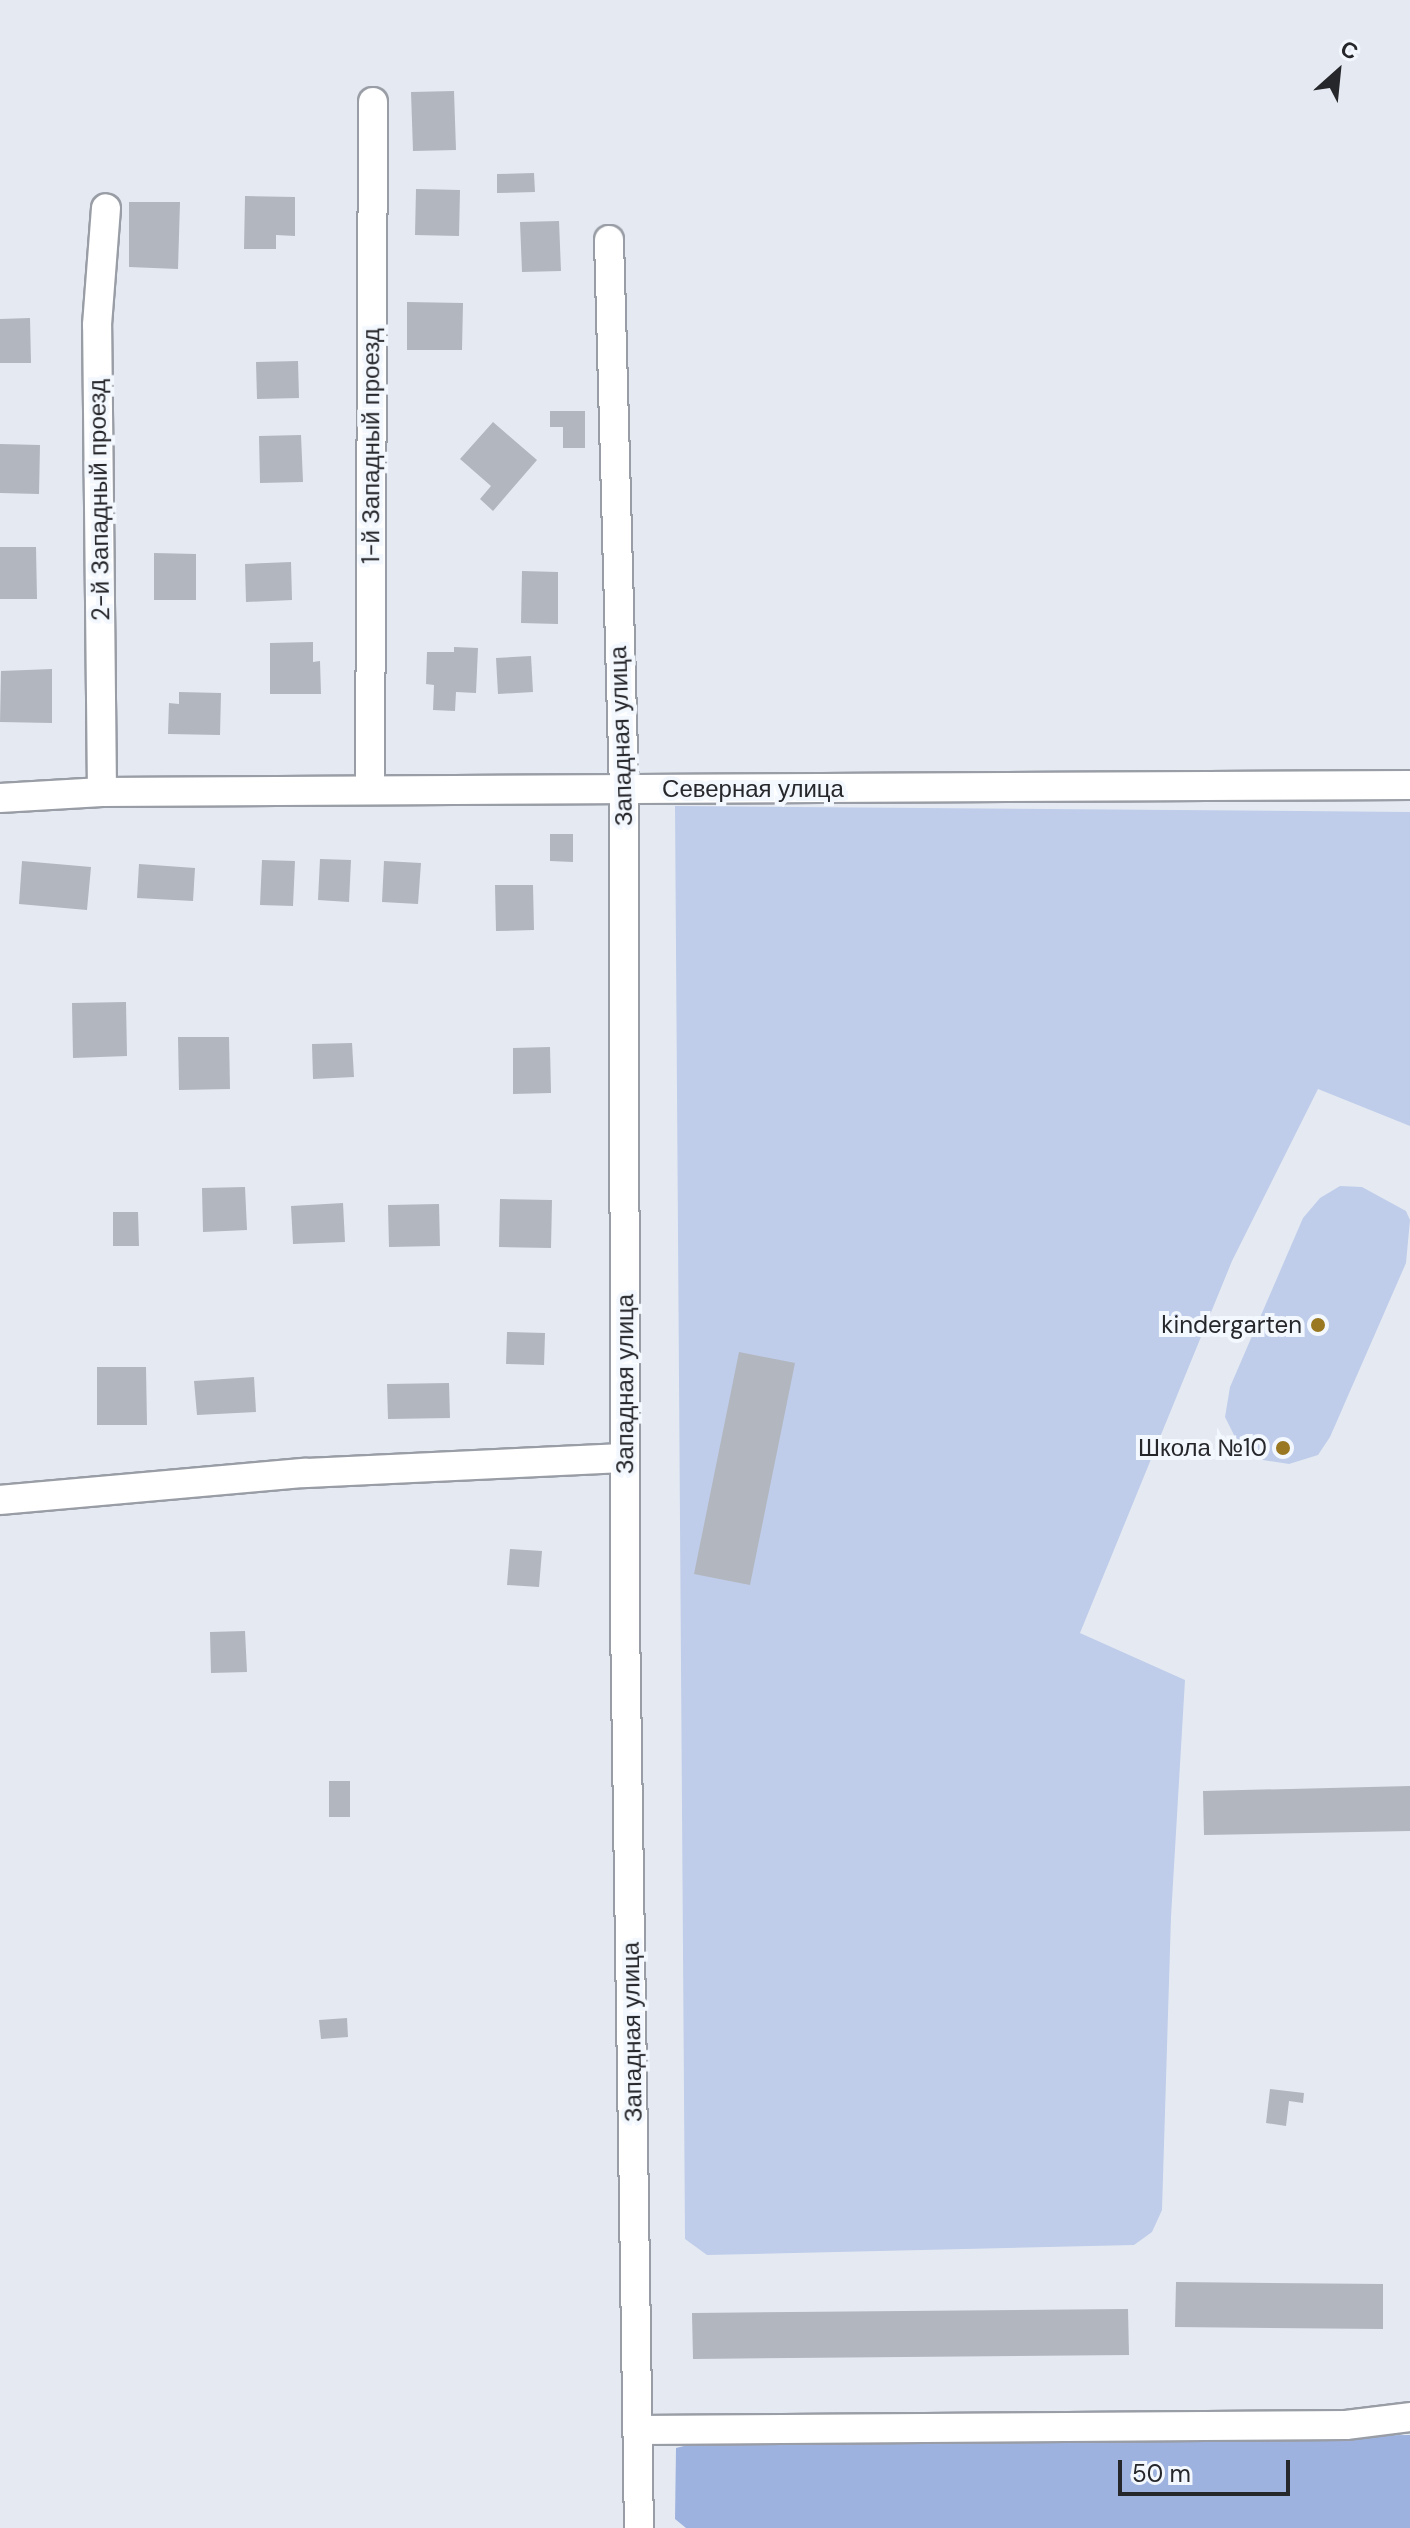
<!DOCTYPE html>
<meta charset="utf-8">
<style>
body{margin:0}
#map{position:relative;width:1410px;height:2528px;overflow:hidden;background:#e5eaf2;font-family:"DM Sans",sans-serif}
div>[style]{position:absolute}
.green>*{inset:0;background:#bfcdea}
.forest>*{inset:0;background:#9eb2df}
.building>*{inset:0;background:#b2b6be}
.roads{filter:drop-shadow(2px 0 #999da5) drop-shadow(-2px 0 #999da5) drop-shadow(0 2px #999da5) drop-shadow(0 -2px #999da5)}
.minor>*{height:28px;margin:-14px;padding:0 14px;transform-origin:14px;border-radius:14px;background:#fff}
.dots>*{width:22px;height:22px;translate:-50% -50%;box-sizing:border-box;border:4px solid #f3f7fe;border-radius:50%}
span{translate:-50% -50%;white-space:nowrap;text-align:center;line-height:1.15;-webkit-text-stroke:8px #f3f7fe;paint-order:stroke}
.street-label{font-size:24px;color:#26272b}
.poi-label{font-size:24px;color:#26272b}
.right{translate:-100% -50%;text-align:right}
.north{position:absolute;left:1298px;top:32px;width:80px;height:80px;-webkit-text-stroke:6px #f3f7fe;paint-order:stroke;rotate:27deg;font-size:22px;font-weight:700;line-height:32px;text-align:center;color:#26272b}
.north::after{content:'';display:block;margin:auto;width:28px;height:36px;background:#26272b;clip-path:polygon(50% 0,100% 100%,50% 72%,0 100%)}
.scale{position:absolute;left:1118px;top:2460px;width:172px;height:36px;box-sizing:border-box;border:4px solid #26272b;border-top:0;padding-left:10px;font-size:24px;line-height:28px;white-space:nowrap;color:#26272b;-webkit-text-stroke:6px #f3f7fe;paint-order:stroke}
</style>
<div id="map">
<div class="green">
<div style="clip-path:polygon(675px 806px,1410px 812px,1410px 1126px,1318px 1089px,1232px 1261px,1080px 1633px,1185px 1680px,1171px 1917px,1162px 2210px,1152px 2232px,1134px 2245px,707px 2255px,685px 2239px)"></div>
<div style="clip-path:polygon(1340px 1186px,1362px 1187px,1406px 1211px,1410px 1220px,1406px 1263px,1330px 1437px,1318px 1455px,1289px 1464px,1263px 1460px,1235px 1437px,1225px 1417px,1230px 1387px,1303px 1218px,1320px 1198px)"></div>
</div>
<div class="forest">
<div style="clip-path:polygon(1410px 2435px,1410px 2528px,686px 2528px,675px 2519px,676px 2448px,704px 2441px)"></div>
</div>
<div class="building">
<div style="clip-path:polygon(454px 91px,456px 150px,413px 151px,411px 92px)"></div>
<div style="clip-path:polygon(534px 173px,535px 192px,497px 193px,497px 174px)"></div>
<div style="clip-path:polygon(416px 189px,460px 190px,459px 236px,415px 235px)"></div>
<div style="clip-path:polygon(245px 196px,295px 197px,295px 236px,276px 235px,276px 249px,244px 249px)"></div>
<div style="clip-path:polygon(129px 202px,180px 202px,178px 269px,129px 267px)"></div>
<div style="clip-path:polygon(559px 221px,561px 271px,522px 272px,520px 222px)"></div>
<div style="clip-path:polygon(407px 302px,463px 303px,462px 350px,407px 350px)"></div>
<div style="clip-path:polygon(30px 318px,31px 363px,0 363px,0 319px)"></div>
<div style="clip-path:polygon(298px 361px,299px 398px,257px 399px,256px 362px)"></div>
<div style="clip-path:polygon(550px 411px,585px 411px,585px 448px,563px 448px,563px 427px,550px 427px)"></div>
<div style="clip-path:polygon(493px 422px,537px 460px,493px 511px,480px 499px,491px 486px,460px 459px)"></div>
<div style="clip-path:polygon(301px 435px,303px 482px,260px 483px,259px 436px)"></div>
<div style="clip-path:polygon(0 444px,40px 445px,39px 494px,0 493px)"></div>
<div style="clip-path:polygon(0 547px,36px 547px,37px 599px,0 599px)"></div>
<div style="clip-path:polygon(154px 553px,196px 554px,196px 600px,154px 600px)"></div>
<div style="clip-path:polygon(291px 562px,292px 600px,246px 602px,245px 564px)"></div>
<div style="clip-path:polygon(522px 571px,558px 572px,558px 624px,521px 623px)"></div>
<div style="clip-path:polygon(313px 642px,313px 662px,320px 661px,321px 694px,270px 694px,270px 643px)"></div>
<div style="clip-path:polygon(454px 647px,478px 648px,476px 693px,456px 692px,455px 711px,433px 710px,434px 685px,426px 684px,427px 652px,454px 652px)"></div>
<div style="clip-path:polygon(531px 656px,533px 692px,498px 694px,496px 658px)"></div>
<div style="clip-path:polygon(52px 669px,52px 723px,0 722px,1px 671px)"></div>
<div style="clip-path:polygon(179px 692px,221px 693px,220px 735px,168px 734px,169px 703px,179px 704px)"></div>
<div style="clip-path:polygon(550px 834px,573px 834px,573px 862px,550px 861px)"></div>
<div style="clip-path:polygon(320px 859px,351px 860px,349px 902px,318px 900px)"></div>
<div style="clip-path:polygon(262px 860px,295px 861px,293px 906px,260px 905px)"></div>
<div style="clip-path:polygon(22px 861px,91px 867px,87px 910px,19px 904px)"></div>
<div style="clip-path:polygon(384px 861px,421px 863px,418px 904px,382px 902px)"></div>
<div style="clip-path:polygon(139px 864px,195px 868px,193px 901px,137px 898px)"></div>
<div style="clip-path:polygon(495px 885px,533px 885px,534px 930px,496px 931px)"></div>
<div style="clip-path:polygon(126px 1002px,127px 1056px,73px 1058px,72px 1003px)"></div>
<div style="clip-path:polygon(178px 1037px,229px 1037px,230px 1089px,179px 1090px)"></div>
<div style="clip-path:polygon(352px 1043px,354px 1077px,313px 1079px,312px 1044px)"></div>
<div style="clip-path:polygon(550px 1047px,551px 1093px,513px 1094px,513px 1048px)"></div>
<div style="clip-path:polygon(245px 1187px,247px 1230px,203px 1232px,202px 1188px)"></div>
<div style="clip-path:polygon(500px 1199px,552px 1200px,551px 1248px,499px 1247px)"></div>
<div style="clip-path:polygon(343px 1203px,345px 1242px,293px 1244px,291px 1206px)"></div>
<div style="clip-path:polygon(439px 1204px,440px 1246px,389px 1247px,388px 1205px)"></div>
<div style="clip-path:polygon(113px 1212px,138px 1212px,139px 1246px,113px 1246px)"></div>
<div style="clip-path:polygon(507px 1332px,545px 1333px,544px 1365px,506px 1364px)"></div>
<div style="clip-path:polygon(739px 1352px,795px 1363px,750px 1585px,694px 1574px)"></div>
<div style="clip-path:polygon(97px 1367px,146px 1367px,147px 1425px,97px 1425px)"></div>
<div style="clip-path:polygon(254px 1377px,256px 1412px,197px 1415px,194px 1381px)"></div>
<div style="clip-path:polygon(449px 1383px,450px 1418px,388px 1419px,387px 1384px)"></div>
<div style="clip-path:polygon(510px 1549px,542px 1551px,539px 1587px,507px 1585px)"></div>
<div style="clip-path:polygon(245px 1631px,247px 1672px,211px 1673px,210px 1632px)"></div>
<div style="clip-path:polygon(329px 1781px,350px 1781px,350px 1817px,329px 1817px)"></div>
<div style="clip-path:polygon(1410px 1786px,1410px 1831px,1204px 1835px,1203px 1791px)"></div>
<div style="clip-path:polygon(347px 2018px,348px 2037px,321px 2039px,319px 2020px)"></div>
<div style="clip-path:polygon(1270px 2089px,1304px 2093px,1303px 2103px,1289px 2101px,1286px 2126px,1266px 2123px)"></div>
<div style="clip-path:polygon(1176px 2282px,1383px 2284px,1383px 2329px,1175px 2327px)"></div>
<div style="clip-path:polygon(1128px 2309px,1129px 2355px,693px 2359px,692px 2313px)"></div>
</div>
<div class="roads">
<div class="minor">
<div style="left:609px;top:240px;width:550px;rotate:88.44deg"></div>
<div style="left:624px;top:790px;width:831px;rotate:89.93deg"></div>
<div style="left:625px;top:1621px;width:907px;rotate:89.12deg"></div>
<div style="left:370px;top:790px;width:688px;rotate:-89.75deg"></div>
<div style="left:102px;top:792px;width:467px;rotate:-90.6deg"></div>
<div style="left:97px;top:325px;width:117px;rotate:-85.6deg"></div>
<div style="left:0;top:798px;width:102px;rotate:-3.4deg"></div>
<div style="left:102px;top:792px;width:1308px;rotate:-0.31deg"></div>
<div style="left:0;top:1500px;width:306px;rotate:-5.1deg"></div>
<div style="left:305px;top:1473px;width:320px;rotate:-2.7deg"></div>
<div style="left:640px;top:2430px;width:706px;rotate:-0.41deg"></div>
<div style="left:1346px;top:2425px;width:64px;rotate:-7.1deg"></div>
</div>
</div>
<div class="dots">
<div style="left:1318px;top:1325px;background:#9a7822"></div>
<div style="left:1283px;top:1448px;background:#9a7822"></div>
</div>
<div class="street-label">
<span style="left:371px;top:446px;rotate:-90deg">1-й Западный проезд</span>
<span style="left:99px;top:500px;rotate:-91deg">2-й Западный проезд</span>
<span style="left:621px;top:736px;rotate:-92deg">Западная улица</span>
<span style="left:753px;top:789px">Северная улица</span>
<span style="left:625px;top:1384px;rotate:-90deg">Западная улица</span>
<span style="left:632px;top:2032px;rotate:-91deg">Западная улица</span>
</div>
<div class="poi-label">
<span class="right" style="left:1302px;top:1325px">kindergarten</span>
<span class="right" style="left:1267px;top:1448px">Школа №10</span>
</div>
<div class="north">С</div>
<div class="scale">50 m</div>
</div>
